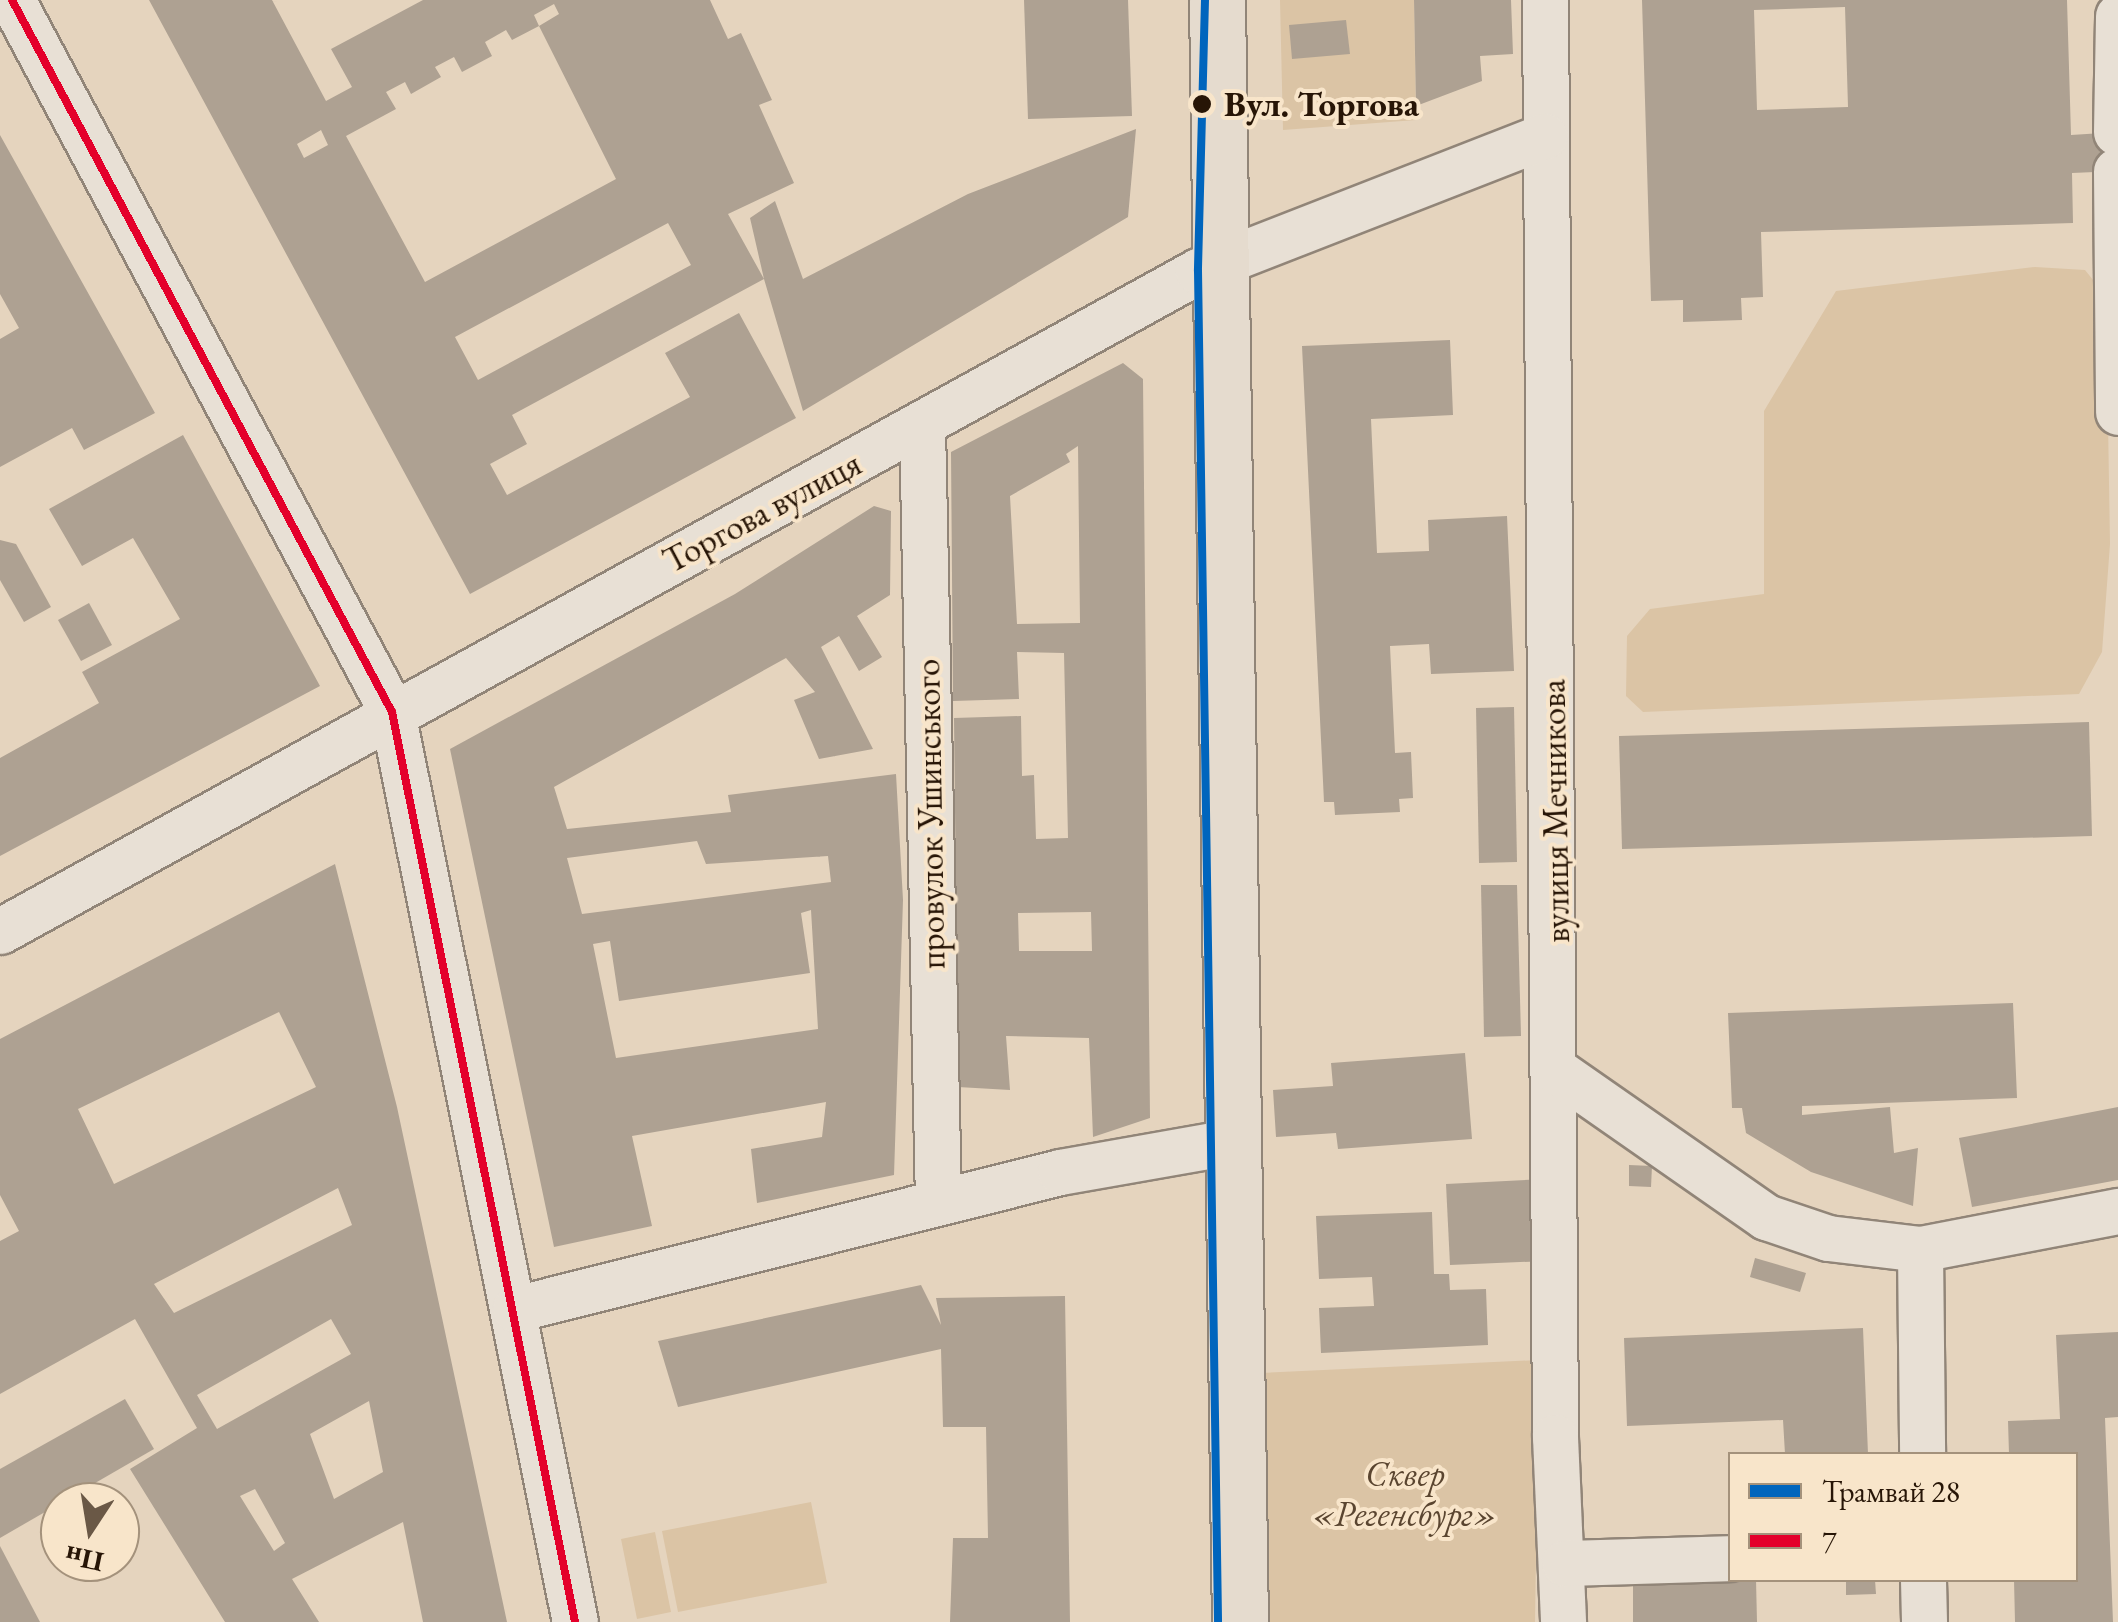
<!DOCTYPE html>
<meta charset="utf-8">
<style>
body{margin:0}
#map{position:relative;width:2118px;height:1622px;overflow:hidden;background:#e5d4be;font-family:"EB Garamond",serif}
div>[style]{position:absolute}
.green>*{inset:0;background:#dbc4a5}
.building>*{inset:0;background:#aea192}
.roads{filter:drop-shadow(2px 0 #918578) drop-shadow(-2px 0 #918578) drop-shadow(0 2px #918578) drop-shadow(0 -2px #918578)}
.minor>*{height:45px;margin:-22.5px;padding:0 22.5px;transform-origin:22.5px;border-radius:22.5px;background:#e8e0d5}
.major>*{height:55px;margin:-27.5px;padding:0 27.5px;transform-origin:27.5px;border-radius:27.5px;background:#e5dbce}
.bus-1>*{height:8px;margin:-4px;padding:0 4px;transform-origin:4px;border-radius:4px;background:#e4002b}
.tram-1>*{height:8px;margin:-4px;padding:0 4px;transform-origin:4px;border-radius:4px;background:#0065bd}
.dots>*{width:28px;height:28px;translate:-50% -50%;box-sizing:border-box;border:5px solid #f8e5ca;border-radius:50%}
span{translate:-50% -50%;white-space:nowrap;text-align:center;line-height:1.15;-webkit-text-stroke:8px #f8e5ca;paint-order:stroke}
.stop-label{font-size:35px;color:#271506;font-weight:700}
.left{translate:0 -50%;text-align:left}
.street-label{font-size:35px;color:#271506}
.park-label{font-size:35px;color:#5a4530;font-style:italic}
.legend{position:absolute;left:1728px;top:1452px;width:350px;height:130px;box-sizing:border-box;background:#f8e5ca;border:2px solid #a4927c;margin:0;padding:12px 18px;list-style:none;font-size:30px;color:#271506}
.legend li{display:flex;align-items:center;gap:20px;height:50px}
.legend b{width:50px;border:2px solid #a4927c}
.north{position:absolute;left:40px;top:1482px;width:100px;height:100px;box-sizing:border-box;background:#f8e5ca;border:2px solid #a4927c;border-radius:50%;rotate:192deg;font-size:28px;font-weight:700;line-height:40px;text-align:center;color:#271506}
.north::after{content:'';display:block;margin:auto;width:35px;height:45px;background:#6a5846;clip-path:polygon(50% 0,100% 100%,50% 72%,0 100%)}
</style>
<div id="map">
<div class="green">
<div style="clip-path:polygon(1280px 0,1414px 0,1416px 120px,1283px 130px)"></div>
<div style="clip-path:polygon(2035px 267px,2085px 270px,2106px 296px,2110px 544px,2102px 652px,2079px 694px,1643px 712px,1626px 696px,1627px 636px,1650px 609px,1764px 594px,1764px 411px,1836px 291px)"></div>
<div style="clip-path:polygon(1539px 1360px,1535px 1622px,1262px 1622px,1261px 1373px)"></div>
<div style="clip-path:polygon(811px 1502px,827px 1583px,678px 1612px,662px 1531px)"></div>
<div style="clip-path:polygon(655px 1532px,671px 1612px,637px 1619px,621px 1539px)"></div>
</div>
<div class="building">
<div style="clip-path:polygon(evenodd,149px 0,272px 0,326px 101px,352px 87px,331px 49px,423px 0,710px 0,728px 39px,741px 33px,772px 100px,759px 105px,794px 183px,728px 214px,764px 279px,750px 218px,775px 201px,803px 279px,968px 194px,1136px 129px,1128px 217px,803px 411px,764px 279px,512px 415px,527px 444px,490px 464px,507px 495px,690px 397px,665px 353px,739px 313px,796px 418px,470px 594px,149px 0,554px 4px,559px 14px,539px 26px,616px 179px,425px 282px,346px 136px,396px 109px,386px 92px,405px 82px,411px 94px,441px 77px,435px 67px,454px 57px,462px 72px,492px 56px,485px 42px,506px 30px,512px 40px,539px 26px,534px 15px,554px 4px,149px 0,321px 130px,328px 145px,304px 158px,297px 144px,321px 130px,149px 0,668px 223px,691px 265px,478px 380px,455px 337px,668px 223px)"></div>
<div style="clip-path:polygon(1024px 0,1128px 0,1132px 116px,1028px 119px)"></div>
<div style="clip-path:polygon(1414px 0,1511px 0,1513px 54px,1480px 56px,1482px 81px,1416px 106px)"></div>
<div style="clip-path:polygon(evenodd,1642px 0,2067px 0,2071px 135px,2118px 132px,2118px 171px,2072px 173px,2073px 223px,1761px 232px,1763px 297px,1741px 298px,1742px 320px,1683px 322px,1683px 300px,1651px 301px,1642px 0,1845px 7px,1848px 107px,1757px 110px,1754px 10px,1845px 7px)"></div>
<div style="clip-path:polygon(1346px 20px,1350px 54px,1292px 59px,1289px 25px)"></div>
<div style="clip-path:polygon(0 135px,155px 413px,84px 450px,72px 428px,0 467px,0 339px,19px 328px,0 294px)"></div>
<div style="clip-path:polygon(1450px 340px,1453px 415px,1371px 419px,1377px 553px,1429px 551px,1428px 520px,1507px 516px,1514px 671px,1431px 674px,1429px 644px,1390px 646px,1395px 753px,1411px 752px,1413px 798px,1399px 799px,1400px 812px,1335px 815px,1334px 802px,1324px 802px,1302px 346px)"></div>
<div style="clip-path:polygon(evenodd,1123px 363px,1143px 379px,1150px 1118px,1093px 1137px,1089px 1038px,1006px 1036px,1010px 1090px,958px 1087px,954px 718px,1021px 716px,1022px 776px,1034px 775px,1036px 839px,1068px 838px,1064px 653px,1017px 652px,1019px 699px,953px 701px,951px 452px,1123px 363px,1078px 446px,1080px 623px,1017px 624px,1010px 496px,1070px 462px,1066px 454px,1078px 446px,1123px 363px,1091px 912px,1092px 951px,1019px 951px,1018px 913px,1091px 912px)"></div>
<div style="clip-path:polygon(183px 435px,320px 686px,0 856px,0 758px,99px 703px,82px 672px,180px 619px,133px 538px,82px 566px,49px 509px)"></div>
<div style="clip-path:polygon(evenodd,874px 506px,891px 511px,890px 595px,857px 616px,882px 657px,859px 671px,839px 636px,821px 647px,873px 749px,819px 759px,794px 700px,815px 692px,786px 658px,554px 787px,567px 829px,731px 812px,728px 795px,896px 774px,903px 900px,894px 1175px,757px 1203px,751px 1149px,822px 1137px,826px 1102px,632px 1136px,652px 1226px,554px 1247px,450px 749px,735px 594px,874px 506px,697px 841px,706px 864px,828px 856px,831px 882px,582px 914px,567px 858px,697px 841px,874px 506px,811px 910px,818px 1029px,616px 1058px,593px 944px,610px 941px,619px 1001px,810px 973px,801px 913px,811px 910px)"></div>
<div style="clip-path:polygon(0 540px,16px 544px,51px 607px,24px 622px,0 580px)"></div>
<div style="clip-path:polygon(89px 603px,112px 645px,81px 661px,58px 620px)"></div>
<div style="clip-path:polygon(1514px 707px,1517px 862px,1479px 863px,1476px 708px)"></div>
<div style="clip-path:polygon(2089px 722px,2092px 836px,1622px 849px,1619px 736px)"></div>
<div style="clip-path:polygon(evenodd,335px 864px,397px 1107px,507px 1622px,423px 1622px,403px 1522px,292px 1579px,319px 1622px,225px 1622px,130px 1469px,197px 1428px,135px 1319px,0 1394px,0 1241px,19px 1231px,0 1195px,0 1039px,335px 864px,279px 1012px,316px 1087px,114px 1184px,78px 1109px,279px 1012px,335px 864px,338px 1188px,352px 1225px,174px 1313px,154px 1284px,338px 1188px,335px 864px,331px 1319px,351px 1354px,217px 1429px,197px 1395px,331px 1319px,335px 864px,369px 1401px,383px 1472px,334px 1499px,310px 1434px,369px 1401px,335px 864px,255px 1489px,285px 1543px,274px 1551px,240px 1496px,255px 1489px)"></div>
<div style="clip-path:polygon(1481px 885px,1517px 885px,1521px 1036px,1484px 1037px)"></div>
<div style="clip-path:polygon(2013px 1003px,2017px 1098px,1802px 1106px,1802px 1115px,1890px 1107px,1894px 1153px,1918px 1148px,1913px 1206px,1811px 1172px,1746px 1133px,1742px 1108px,1732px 1108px,1728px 1013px)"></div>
<div style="clip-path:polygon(1465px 1053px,1472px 1139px,1338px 1149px,1336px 1133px,1276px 1137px,1273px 1090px,1333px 1086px,1331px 1063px)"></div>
<div style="clip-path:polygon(2118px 1107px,2118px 1180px,1972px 1207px,1959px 1138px)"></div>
<div style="clip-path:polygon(1629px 1165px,1652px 1166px,1651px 1187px,1629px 1186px)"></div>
<div style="clip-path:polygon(1544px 1179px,1547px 1261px,1450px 1265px,1446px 1184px)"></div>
<div style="clip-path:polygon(1432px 1212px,1434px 1274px,1449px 1274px,1450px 1290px,1486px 1289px,1488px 1345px,1321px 1353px,1319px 1308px,1374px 1306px,1372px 1277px,1319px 1279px,1316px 1216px)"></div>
<div style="clip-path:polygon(1755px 1258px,1806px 1273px,1800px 1292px,1750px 1277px)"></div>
<div style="clip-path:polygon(921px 1285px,941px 1325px,936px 1298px,1065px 1296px,1070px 1622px,950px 1622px,953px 1538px,988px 1538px,986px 1427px,943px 1427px,941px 1349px,678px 1407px,658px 1341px)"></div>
<div style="clip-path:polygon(1863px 1328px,1868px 1454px,1785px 1454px,1783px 1420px,1627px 1426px,1624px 1338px)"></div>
<div style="clip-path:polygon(2118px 1332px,2118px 1417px,2105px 1418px,2113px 1622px,2015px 1622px,2014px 1580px,2076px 1580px,2076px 1454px,2009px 1454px,2008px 1421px,2060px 1419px,2056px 1335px)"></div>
<div style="clip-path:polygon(125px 1399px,154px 1449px,0 1538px,0 1469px)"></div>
<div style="clip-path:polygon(0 1546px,40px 1622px,0 1622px)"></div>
<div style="clip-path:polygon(1633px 1576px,1756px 1580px,1757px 1622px,1633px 1622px)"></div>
<div style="clip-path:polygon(1846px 1580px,1875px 1580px,1876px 1594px,1846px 1595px)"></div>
</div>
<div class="roads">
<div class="minor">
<div style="left:12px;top:0;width:807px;rotate:61.91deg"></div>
<div style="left:392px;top:712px;width:928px;rotate:78.63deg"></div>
<div style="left:1545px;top:0;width:1437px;rotate:89.6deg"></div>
<div style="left:1555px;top:1437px;width:185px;rotate:87.5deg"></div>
<div style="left:2116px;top:132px;width:116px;rotate:-89deg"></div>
<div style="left:2116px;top:171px;width:241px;rotate:89.5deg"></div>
<div style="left:922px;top:426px;width:776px;rotate:88.82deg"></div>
<div style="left:0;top:931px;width:1368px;rotate:-28.85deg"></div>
<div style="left:1198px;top:271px;width:372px;rotate:-21.3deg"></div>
<div style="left:1558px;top:1072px;width:254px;rotate:34.9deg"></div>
<div style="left:1766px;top:1217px;width:65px;rotate:18.7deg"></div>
<div style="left:1828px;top:1238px;width:93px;rotate:6.8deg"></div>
<div style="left:1920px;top:1249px;width:202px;rotate:-10.9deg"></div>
<div style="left:1920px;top:1249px;width:205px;rotate:89.4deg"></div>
<div style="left:515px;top:1309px;width:562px;rotate:-14.11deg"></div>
<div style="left:1060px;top:1172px;width:179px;rotate:-10deg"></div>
<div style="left:1564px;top:1563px;width:166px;rotate:-1.7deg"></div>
<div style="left:1923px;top:1580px;width:42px;rotate:88.6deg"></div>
</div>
<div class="major">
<div style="left:1217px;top:0;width:1622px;rotate:89.19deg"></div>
</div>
</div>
<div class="bus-1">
<div style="left:12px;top:0;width:807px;rotate:61.91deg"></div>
<div style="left:392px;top:712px;width:928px;rotate:78.63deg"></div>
</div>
<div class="tram-1">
<div style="left:1205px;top:0;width:271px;rotate:91.5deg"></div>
<div style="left:1198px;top:271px;width:1351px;rotate:89.15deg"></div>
</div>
<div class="dots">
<div style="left:1202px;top:104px;background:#271506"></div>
</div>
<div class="stop-label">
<span class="left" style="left:1224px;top:104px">Вул. Торгова</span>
</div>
<div class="street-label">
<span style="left:762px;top:512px;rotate:-28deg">Торгова вулиця</span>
<span style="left:1555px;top:811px;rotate:-91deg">вулиця Мечникова</span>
<span style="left:930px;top:814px;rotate:-91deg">провулок Ушинського</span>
</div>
<div class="park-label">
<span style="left:1405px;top:1494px">Сквер<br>«Регенсбург»</span>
</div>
<ul class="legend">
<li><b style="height:12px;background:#0065bd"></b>Трамвай 28</li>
<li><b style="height:12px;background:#e4002b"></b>7</li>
</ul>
<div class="north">Пн</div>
</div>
